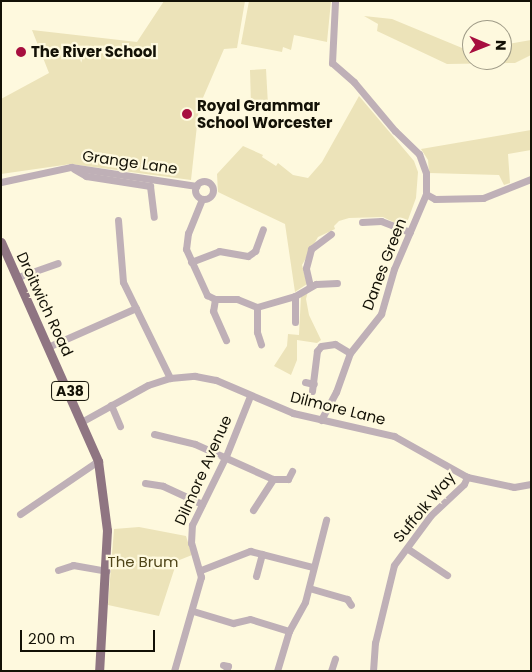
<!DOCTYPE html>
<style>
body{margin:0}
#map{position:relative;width:532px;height:672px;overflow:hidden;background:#fef9de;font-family:Poppins,sans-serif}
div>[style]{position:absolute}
.green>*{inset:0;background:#ece3b9}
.minor>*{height:7px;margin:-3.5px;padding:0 3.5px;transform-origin:3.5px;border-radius:3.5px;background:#bfb0b7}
.minor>.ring{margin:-3.5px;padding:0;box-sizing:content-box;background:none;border:7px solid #bfb0b7;border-radius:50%}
.major>*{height:9px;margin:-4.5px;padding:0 4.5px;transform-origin:4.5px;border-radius:4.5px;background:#8f7582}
.dots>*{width:14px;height:14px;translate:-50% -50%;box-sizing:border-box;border:2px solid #fef9de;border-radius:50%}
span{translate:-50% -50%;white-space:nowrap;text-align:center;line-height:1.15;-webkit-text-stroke:4.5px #fef9de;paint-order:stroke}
.shield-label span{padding:1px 4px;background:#fef9de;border:1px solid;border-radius:4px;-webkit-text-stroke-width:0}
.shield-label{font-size:14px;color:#131106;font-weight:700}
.poi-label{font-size:15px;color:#131106;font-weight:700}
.left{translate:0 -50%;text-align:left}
.street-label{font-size:15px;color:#131106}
.park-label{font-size:15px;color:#4f4519}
.frame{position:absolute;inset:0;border:2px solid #131106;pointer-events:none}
.north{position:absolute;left:462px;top:20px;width:50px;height:50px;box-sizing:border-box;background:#fef9de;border:1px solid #a09c88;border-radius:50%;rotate:91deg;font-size:14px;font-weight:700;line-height:20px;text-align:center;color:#131106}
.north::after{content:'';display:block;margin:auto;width:18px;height:22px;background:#a70f3f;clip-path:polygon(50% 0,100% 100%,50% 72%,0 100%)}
.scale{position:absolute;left:20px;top:630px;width:135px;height:22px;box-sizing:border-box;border:2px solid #131106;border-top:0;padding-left:6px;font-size:15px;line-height:18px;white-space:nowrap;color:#131106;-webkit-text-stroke:4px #fef9de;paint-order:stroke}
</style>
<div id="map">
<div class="green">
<div style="clip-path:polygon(164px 1px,245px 1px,237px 48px,224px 49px,199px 107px,191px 180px,71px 164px,1px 174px,1px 99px,49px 73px,32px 30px,137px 42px)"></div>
<div style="clip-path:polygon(249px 1px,331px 1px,327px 42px,294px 35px,291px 50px,283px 47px,282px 52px,241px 44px)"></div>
<div style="clip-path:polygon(364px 16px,392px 19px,467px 50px,472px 49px,472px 60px,502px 60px,502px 45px,531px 40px,531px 55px,515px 63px,447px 64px,377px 31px,378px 24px)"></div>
<div style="clip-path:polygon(266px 69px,268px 105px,251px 105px,250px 70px)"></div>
<div style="clip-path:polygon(359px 96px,414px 161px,418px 172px,416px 198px,405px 228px,383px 217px,349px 218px,339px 221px,334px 226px,335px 229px,318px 237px,302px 265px,307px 284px,295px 292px,285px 224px,218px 192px,217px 174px,243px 146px,263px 155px,262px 157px,276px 166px,278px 163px,293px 175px,308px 178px,322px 162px)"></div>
<div style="clip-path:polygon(531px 130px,531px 150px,508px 154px,510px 183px,504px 185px,499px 175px,429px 173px,428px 160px,421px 149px)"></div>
<div style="clip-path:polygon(308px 291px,306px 299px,309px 315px,321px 340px,317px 343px,297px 340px,297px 360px,291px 375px,274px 366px,287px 346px,288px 334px,299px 335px,301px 295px)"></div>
<div style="clip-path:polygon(139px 527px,186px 536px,192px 555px,177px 561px,159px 616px,108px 605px,114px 529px)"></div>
</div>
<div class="minor">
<div style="left:74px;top:169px;width:14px;rotate:30deg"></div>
<div style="left:86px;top:176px;width:65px;rotate:8.9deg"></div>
<div style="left:150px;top:186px;width:31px;rotate:83deg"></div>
<div class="ring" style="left:195px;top:181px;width:11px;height:11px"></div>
<div style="left:1px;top:182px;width:72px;rotate:-12.1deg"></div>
<div style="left:71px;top:167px;width:127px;rotate:8.6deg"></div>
<div style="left:426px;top:194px;width:10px;rotate:29deg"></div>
<div style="left:435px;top:199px;width:48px;rotate:-1.2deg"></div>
<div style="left:483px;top:198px;width:52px;rotate:-21.6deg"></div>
<div style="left:202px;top:199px;width:37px;rotate:112deg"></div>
<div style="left:188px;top:233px;width:16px;rotate:97deg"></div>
<div style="left:186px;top:249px;width:51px;rotate:65.5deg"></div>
<div style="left:207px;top:295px;width:9px;rotate:27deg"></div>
<div style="left:215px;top:299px;width:22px"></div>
<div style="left:237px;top:299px;width:22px;rotate:22deg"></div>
<div style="left:257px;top:307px;width:40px;rotate:-16deg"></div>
<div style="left:295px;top:296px;width:24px;rotate:-30deg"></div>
<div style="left:316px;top:284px;width:21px;rotate:-3deg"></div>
<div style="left:118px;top:220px;width:62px;rotate:85.4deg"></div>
<div style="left:123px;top:282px;width:107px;rotate:63.9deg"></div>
<div style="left:362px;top:222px;width:19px;rotate:-3deg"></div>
<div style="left:381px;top:221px;width:31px;rotate:21deg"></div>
<div style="left:191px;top:262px;width:30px;rotate:-21deg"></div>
<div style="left:219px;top:251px;width:29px;rotate:10deg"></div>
<div style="left:248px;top:256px;width:9px;rotate:-36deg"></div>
<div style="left:255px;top:251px;width:23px;rotate:-70deg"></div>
<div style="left:18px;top:277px;width:42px;rotate:-19.3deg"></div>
<div style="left:310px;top:286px;width:18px;rotate:-103deg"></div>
<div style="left:306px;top:268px;width:20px;rotate:-75deg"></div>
<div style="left:311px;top:249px;width:25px;rotate:-37deg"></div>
<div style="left:295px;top:296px;width:26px;rotate:90deg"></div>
<div style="left:215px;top:299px;width:12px;rotate:99deg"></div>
<div style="left:213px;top:311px;width:32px;rotate:66deg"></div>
<div style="left:257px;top:307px;width:25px;rotate:90deg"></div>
<div style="left:257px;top:332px;width:13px;rotate:72deg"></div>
<div style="left:50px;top:346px;width:94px;rotate:-23.8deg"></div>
<div style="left:305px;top:382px;width:9px;rotate:13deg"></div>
<div style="left:312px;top:391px;width:40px;rotate:-82.9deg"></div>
<div style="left:317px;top:351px;width:6px;rotate:-51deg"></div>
<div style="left:321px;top:346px;width:14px;rotate:-8deg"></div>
<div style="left:335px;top:344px;width:17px;rotate:31deg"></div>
<div style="left:111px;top:405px;width:23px;rotate:67deg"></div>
<div style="left:321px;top:420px;width:32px;rotate:-62deg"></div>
<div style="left:336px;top:392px;width:41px;rotate:-70.3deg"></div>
<div style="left:350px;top:353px;width:50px;rotate:-51.5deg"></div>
<div style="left:381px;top:314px;width:47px;rotate:-73.9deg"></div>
<div style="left:394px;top:269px;width:82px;rotate:-66.9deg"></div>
<div style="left:426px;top:194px;width:21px;rotate:-90deg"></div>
<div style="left:426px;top:173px;width:20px;rotate:-110deg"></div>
<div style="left:419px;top:154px;width:33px;rotate:-136deg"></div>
<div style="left:395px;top:131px;width:64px;rotate:-129.9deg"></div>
<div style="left:354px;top:82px;width:29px;rotate:-139deg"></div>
<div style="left:332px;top:63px;width:62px;rotate:-87.2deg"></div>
<div style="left:83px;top:421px;width:74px;rotate:-29deg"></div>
<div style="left:148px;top:385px;width:23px;rotate:-18deg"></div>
<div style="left:170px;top:378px;width:25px;rotate:-5deg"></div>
<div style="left:195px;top:376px;width:21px;rotate:11deg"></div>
<div style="left:216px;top:380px;width:84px;rotate:23.2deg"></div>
<div style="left:293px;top:413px;width:104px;rotate:12.8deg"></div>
<div style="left:394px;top:436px;width:84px;rotate:29.3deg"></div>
<div style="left:467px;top:477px;width:48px;rotate:12deg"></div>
<div style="left:514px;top:487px;width:17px;rotate:-10deg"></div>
<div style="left:154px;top:434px;width:42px;rotate:13.7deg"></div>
<div style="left:195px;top:444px;width:85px;rotate:24.2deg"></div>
<div style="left:145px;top:483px;width:18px;rotate:9deg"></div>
<div style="left:163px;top:486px;width:43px;rotate:24.8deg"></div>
<div style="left:253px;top:510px;width:37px;rotate:-57deg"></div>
<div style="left:273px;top:479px;width:15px"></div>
<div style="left:288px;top:479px;width:9px;rotate:-63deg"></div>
<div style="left:20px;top:514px;width:94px;rotate:-34.2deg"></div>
<div style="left:408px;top:549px;width:47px;rotate:33.7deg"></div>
<div style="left:58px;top:570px;width:16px;rotate:-18deg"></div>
<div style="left:73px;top:565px;width:34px;rotate:10deg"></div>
<div style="left:201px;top:570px;width:53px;rotate:-21.2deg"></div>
<div style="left:250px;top:551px;width:65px;rotate:14.3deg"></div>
<div style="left:256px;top:576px;width:23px;rotate:-75deg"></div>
<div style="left:309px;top:588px;width:40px;rotate:16deg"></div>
<div style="left:347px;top:599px;width:7px;rotate:56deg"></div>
<div style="left:193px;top:611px;width:42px;rotate:16.7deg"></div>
<div style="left:233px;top:623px;width:17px;rotate:-13deg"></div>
<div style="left:250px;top:619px;width:41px;rotate:17.1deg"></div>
<div style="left:223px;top:665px;width:5px;rotate:11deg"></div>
<div style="left:228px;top:666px;width:5px;rotate:112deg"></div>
<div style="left:174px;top:671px;width:98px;rotate:-74deg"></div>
<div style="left:201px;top:577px;width:35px;rotate:-106deg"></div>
<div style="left:191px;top:543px;width:18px;rotate:-87deg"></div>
<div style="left:192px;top:525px;width:77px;rotate:-63.8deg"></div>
<div style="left:226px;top:456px;width:65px;rotate:-68.2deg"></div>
<div style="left:277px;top:671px;width:42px;rotate:-73.3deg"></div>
<div style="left:289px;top:631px;width:33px;rotate:-61deg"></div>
<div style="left:305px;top:602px;width:85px;rotate:-75.6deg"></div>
<div style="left:331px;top:671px;width:13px;rotate:-72deg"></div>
<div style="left:373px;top:671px;width:28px;rotate:-86deg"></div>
<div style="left:375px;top:643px;width:80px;rotate:-76.3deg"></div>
<div style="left:394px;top:565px;width:62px;rotate:-53.5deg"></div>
<div style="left:431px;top:515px;width:45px;rotate:-43.2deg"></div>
<div style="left:464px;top:484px;width:8px;rotate:-67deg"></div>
</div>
<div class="major">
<div style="left:1px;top:242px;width:240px;rotate:66.1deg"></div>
<div style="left:98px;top:461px;width:70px;rotate:82.6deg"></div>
<div style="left:107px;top:530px;width:141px;rotate:93.2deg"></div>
</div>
<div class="dots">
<div style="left:21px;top:52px;background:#a70f3f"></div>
<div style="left:187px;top:114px;background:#a70f3f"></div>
</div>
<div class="shield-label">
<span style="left:70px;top:391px">A38</span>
</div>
<div class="poi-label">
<span class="left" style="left:31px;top:52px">The River School</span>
<span class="left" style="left:197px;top:114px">Royal Grammar<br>School Worcester</span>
</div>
<div class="street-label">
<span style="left:130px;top:162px;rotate:8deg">Grange Lane</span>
<span style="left:384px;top:264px;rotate:-69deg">Danes Green</span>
<span style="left:45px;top:304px;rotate:65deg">Droitwich Road</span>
<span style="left:338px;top:408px;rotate:14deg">Dilmore Lane</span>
<span style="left:203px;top:470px;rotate:-66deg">Dilmore Avenue</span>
<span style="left:424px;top:507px;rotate:-50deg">Suffolk Way</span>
</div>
<div class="park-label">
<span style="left:143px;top:562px">The Brum</span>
</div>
<div class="frame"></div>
<div class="north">N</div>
<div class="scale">200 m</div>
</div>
